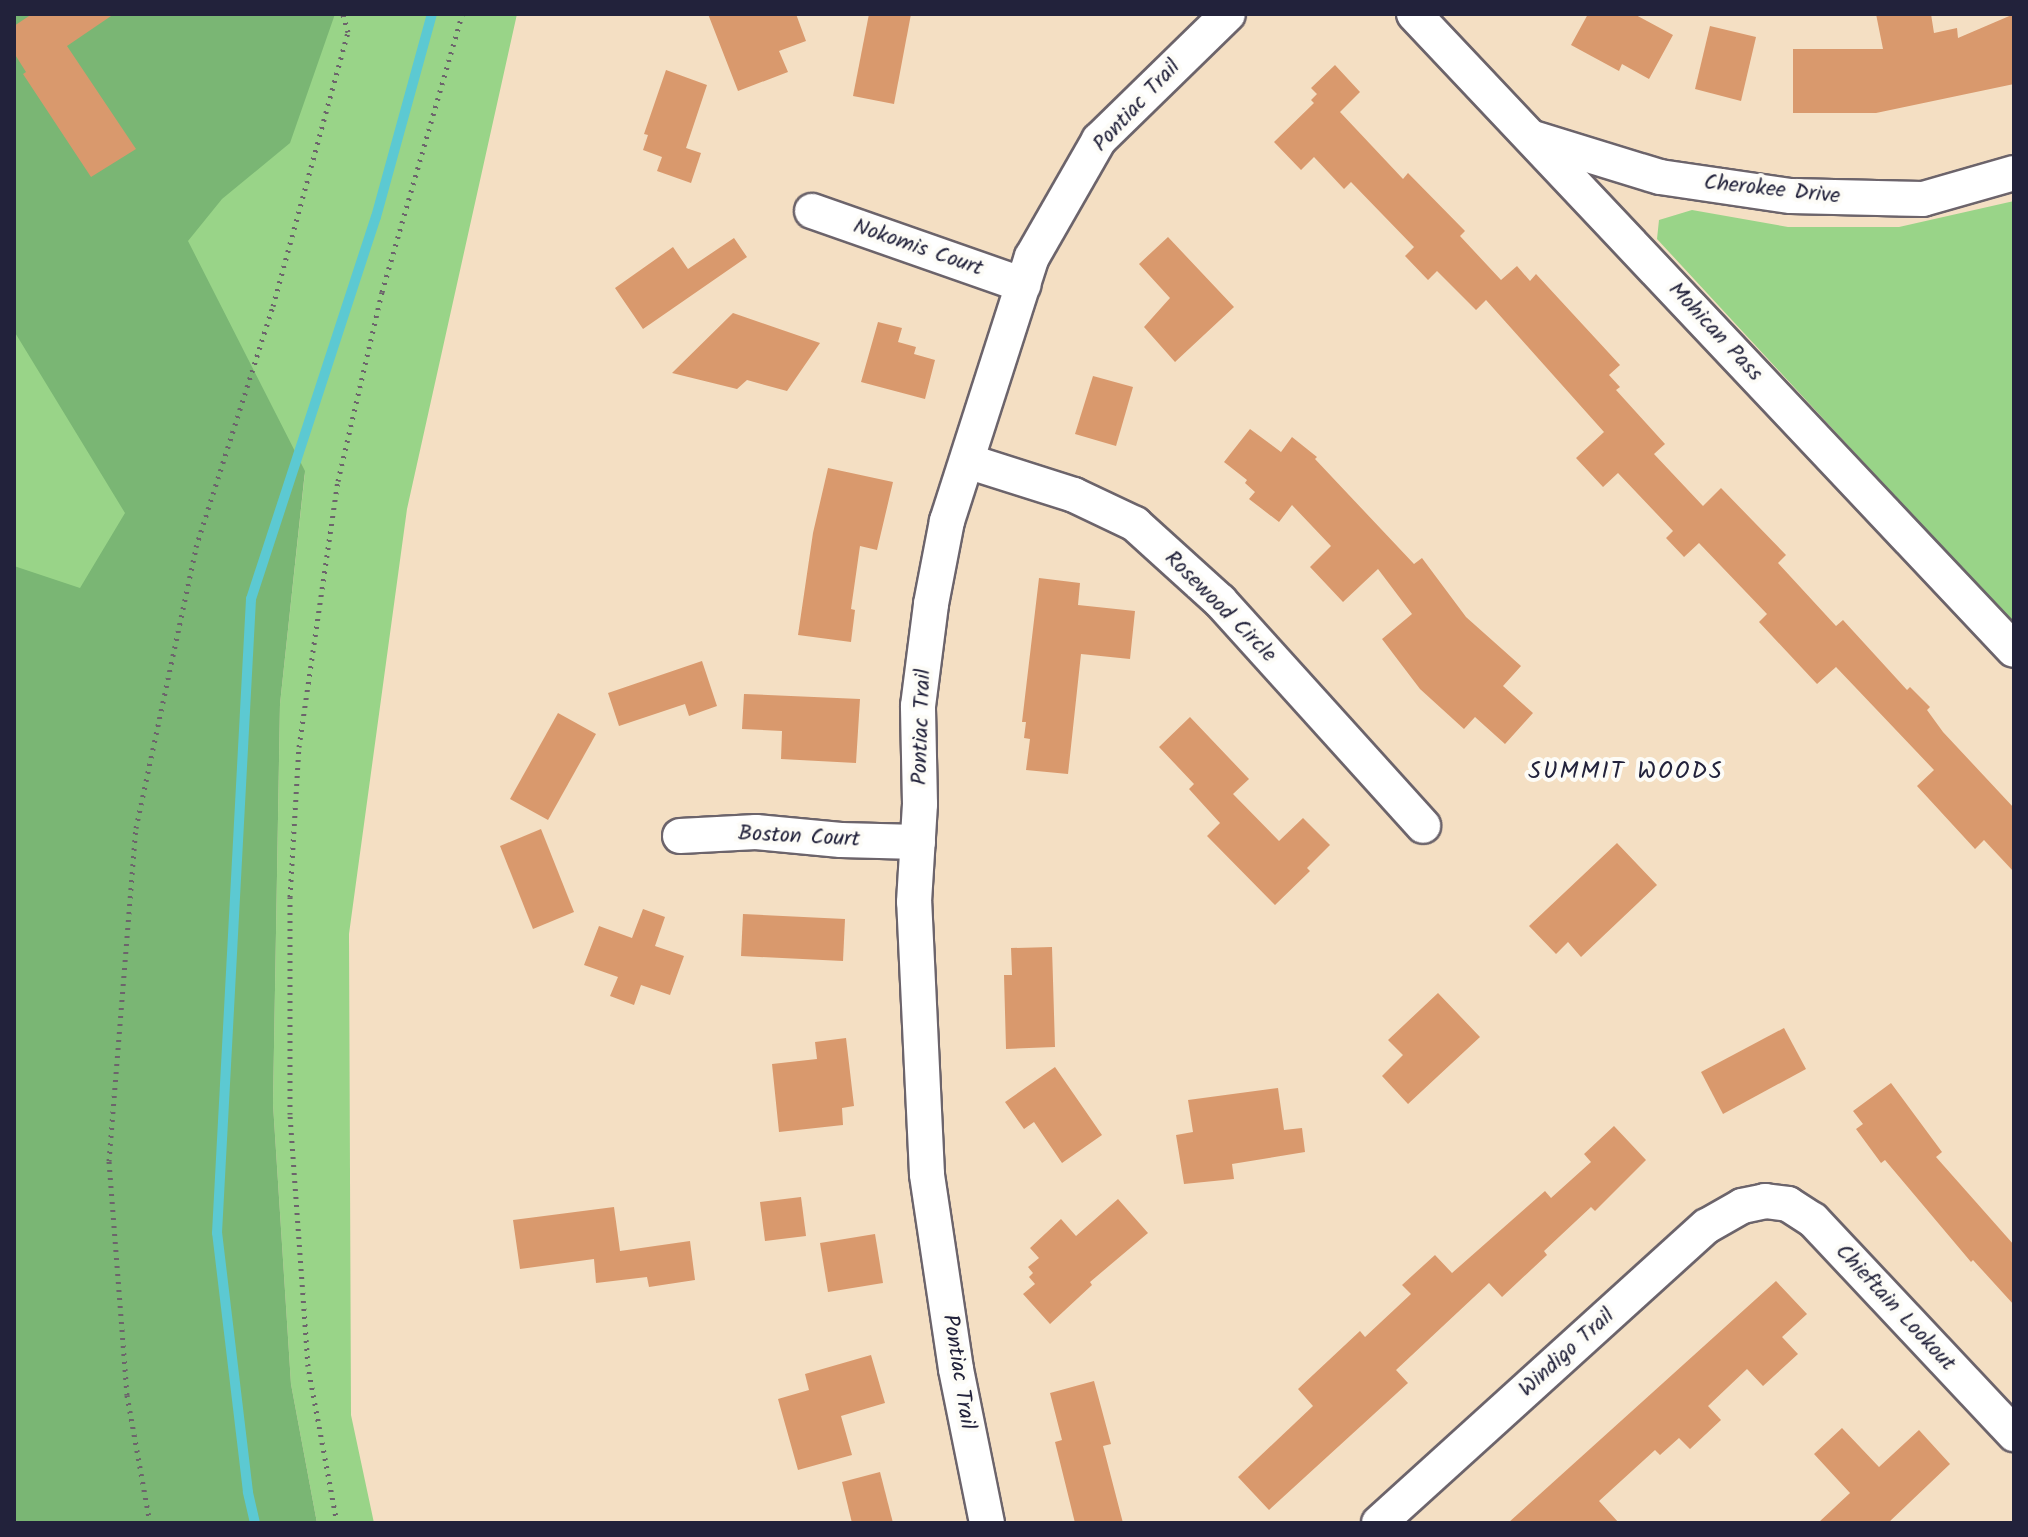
<!DOCTYPE html>
<style>
body{margin:0}
#map{position:relative;width:2028px;height:1537px;overflow:hidden;background:#f4dfc3;font-family:Kalam,sans-serif}
div>[style]{position:absolute}
.green>*{inset:0;background:#99d488}
.forest>*{inset:0;background:#7ab674}
.stream>*{height:10px;margin:-5px;padding:0 5px;transform-origin:5px;border-radius:5px;background:#5cc9d2}
.building>*{inset:0;background:#d9996d}
.path>*{height:5px;margin-top:-2.5px;transform-origin:0;background:repeating-linear-gradient(90deg,#6c646b 0 2px,transparent 0 8px)}
.roads{filter:drop-shadow(2px 0 #6c646b) drop-shadow(-2px 0 #6c646b) drop-shadow(0 2px #6c646b) drop-shadow(0 -2px #6c646b)}
.street>*{height:34px;margin:-17px;padding:0 17px;transform-origin:17px;border-radius:17px;background:#fff}
span{translate:-50% -50%;white-space:nowrap;text-align:center;line-height:1.15;-webkit-text-stroke:8px #fdfcf7;paint-order:stroke}
.street-label{font-size:22px;color:#22223b}
.neighbourhood-label{font-size:24px;color:#22223b;letter-spacing:2px}
.frame{position:absolute;inset:0;border:16px solid #22223b;pointer-events:none}
</style>
<div id="map">
<div class="green">
<div style="clip-path:polygon(14px 14px,517px 14px,407px 509px,349px 934px,351px 1415px,374px 1523px,317px 1523px,291px 1384px,273px 1104px,280px 704px,305px 472px,14px 1523px)"></div>
<div style="clip-path:polygon(2014px 201px,2014px 625px,1657px 239px,1659px 220px,1692px 210px,1788px 227px,1899px 227px)"></div>
</div>
<div class="forest">
<div style="clip-path:polygon(14px 14px,335px 14px,290px 143px,222px 199px,188px 241px,305px 471px,280px 704px,273px 1104px,291px 1384px,317px 1523px,14px 1523px,14px 566px,80px 588px,125px 513px,14px 331px)"></div>
</div>
<div class="stream">
<div style="left:255px;top:1523px;width:32px;rotate:-103deg"></div>
<div style="left:248px;top:1492px;width:261px;rotate:-96.8deg"></div>
<div style="left:217px;top:1233px;width:635px;rotate:-86.93deg"></div>
<div style="left:251px;top:599px;width:402px;rotate:-71.9deg"></div>
<div style="left:376px;top:217px;width:211px;rotate:-74.6deg"></div>
</div>
<div class="building">
<div style="clip-path:polygon(32px 14px,114px 14px,67px 46px,136px 149px,91px 177px,23px 74px,26px 72px,14px 53px,14px 26px)"></div>
<div style="clip-path:polygon(708px 14px,796px 14px,806px 41px,779px 51px,788px 72px,738px 91px)"></div>
<div style="clip-path:polygon(869px 14px,911px 14px,894px 104px,853px 96px)"></div>
<div style="clip-path:polygon(1588px 14px,1634px 14px,1673px 35px,1649px 79px,1622px 64px,1619px 71px,1571px 45px)"></div>
<div style="clip-path:polygon(1876px 14px,1931px 14px,1934px 33px,1957px 28px,1958px 38px,2014px 14px,2014px 84px,1876px 113px,1793px 113px,1793px 49px,1883px 49px)"></div>
<div style="clip-path:polygon(1710px 26px,1756px 37px,1741px 101px,1695px 89px)"></div>
<div style="clip-path:polygon(1335px 65px,1360px 92px,1340px 112px,1403px 179px,1408px 173px,1465px 231px,1460px 236px,1501px 280px,1517px 266px,1530px 281px,1536px 274px,1620px 365px,1609px 375px,1620px 387px,1616px 390px,1665px 444px,1654px 454px,1703px 506px,1721px 488px,1786px 555px,1778px 563px,1836px 626px,1843px 620px,1907px 690px,1910px 687px,1930px 707px,1927px 710px,1943px 732px,2014px 808px,2014px 872px,1984px 840px,1975px 849px,1917px 786px,1934px 770px,1836px 667px,1817px 684px,1759px 622px,1767px 614px,1699px 543px,1684px 557px,1666px 538px,1673px 531px,1618px 473px,1603px 487px,1576px 458px,1604px 432px,1486px 300px,1476px 310px,1437px 271px,1428px 280px,1405px 256px,1414px 247px,1351px 182px,1344px 189px,1314px 157px,1301px 170px,1274px 142px,1314px 103px,1311px 100px,1317px 94px,1311px 88px)"></div>
<div style="clip-path:polygon(666px 70px,707px 85px,686px 148px,701px 153px,691px 183px,657px 171px,662px 157px,643px 150px,648px 135px,644px 134px)"></div>
<div style="clip-path:polygon(1168px 237px,1234px 307px,1175px 362px,1144px 327px,1170px 298px,1139px 264px)"></div>
<div style="clip-path:polygon(734px 238px,747px 257px,643px 329px,615px 288px,673px 247px,688px 269px)"></div>
<div style="clip-path:polygon(733px 313px,820px 343px,787px 391px,747px 380px,737px 389px,672px 373px)"></div>
<div style="clip-path:polygon(878px 322px,902px 328px,898px 342px,916px 347px,914px 354px,935px 360px,925px 399px,861px 382px)"></div>
<div style="clip-path:polygon(1093px 376px,1133px 387px,1116px 446px,1075px 434px)"></div>
<div style="clip-path:polygon(1250px 429px,1281px 452px,1292px 437px,1317px 457px,1315px 459px,1414px 564px,1422px 558px,1466px 617px,1521px 666px,1503px 686px,1533px 713px,1505px 744px,1475px 717px,1464px 729px,1420px 689px,1382px 639px,1412px 614px,1378px 569px,1343px 602px,1310px 567px,1331px 546px,1292px 505px,1279px 522px,1249px 499px,1255px 492px,1245px 483px,1247px 480px,1224px 462px)"></div>
<div style="clip-path:polygon(828px 468px,893px 482px,877px 550px,860px 546px,851px 609px,855px 610px,851px 642px,798px 635px,813px 533px)"></div>
<div style="clip-path:polygon(1039px 578px,1080px 583px,1078px 605px,1135px 611px,1130px 659px,1081px 654px,1068px 774px,1026px 770px,1030px 739px,1024px 738px,1026px 722px,1022px 722px)"></div>
<div style="clip-path:polygon(702px 661px,717px 706px,689px 716px,685px 704px,619px 726px,608px 693px)"></div>
<div style="clip-path:polygon(744px 694px,860px 699px,856px 763px,781px 759px,782px 731px,742px 729px)"></div>
<div style="clip-path:polygon(558px 713px,596px 734px,548px 820px,510px 799px)"></div>
<div style="clip-path:polygon(1190px 717px,1249px 779px,1233px 794px,1279px 841px,1303px 818px,1330px 845px,1307px 868px,1310px 871px,1275px 905px,1207px 836px,1220px 823px,1189px 789px,1194px 784px,1159px 747px)"></div>
<div style="clip-path:polygon(541px 829px,574px 912px,533px 929px,500px 846px)"></div>
<div style="clip-path:polygon(1617px 843px,1657px 885px,1581px 957px,1568px 942px,1556px 954px,1529px 926px)"></div>
<div style="clip-path:polygon(643px 909px,665px 917px,655px 946px,684px 956px,670px 995px,641px 985px,634px 1005px,610px 996px,618px 977px,584px 965px,599px 926px,632px 938px)"></div>
<div style="clip-path:polygon(743px 914px,845px 919px,843px 961px,741px 956px)"></div>
<div style="clip-path:polygon(1052px 947px,1055px 1047px,1006px 1049px,1004px 975px,1012px 975px,1011px 948px)"></div>
<div style="clip-path:polygon(1438px 993px,1480px 1037px,1408px 1104px,1382px 1076px,1403px 1055px,1388px 1040px)"></div>
<div style="clip-path:polygon(1784px 1028px,1806px 1069px,1723px 1114px,1701px 1072px)"></div>
<div style="clip-path:polygon(846px 1038px,854px 1106px,842px 1108px,843px 1125px,779px 1132px,772px 1064px,817px 1059px,815px 1042px)"></div>
<div style="clip-path:polygon(1055px 1067px,1102px 1135px,1062px 1163px,1034px 1122px,1024px 1129px,1005px 1102px)"></div>
<div style="clip-path:polygon(1891px 1083px,1942px 1152px,1936px 1157px,2014px 1245px,2014px 1305px,1973px 1260px,1971px 1262px,1885px 1160px,1881px 1163px,1856px 1129px,1863px 1124px,1853px 1111px)"></div>
<div style="clip-path:polygon(1278px 1088px,1284px 1130px,1302px 1128px,1305px 1152px,1232px 1164px,1234px 1179px,1184px 1184px,1176px 1135px,1193px 1132px,1188px 1100px)"></div>
<div style="clip-path:polygon(1614px 1126px,1646px 1160px,1595px 1211px,1591px 1207px,1544px 1251px,1547px 1255px,1502px 1297px,1489px 1283px,1396px 1370px,1408px 1383px,1269px 1510px,1238px 1477px,1313px 1406px,1298px 1389px,1360px 1331px,1365px 1337px,1411px 1294px,1402px 1285px,1435px 1255px,1452px 1273px,1545px 1191px,1551px 1198px,1591px 1162px,1584px 1154px)"></div>
<div style="clip-path:polygon(801px 1197px,806px 1236px,765px 1241px,760px 1202px)"></div>
<div style="clip-path:polygon(1118px 1199px,1148px 1233px,1090px 1282px,1092px 1285px,1050px 1324px,1023px 1294px,1035px 1284px,1029px 1277px,1033px 1273px,1028px 1267px,1039px 1258px,1030px 1248px,1061px 1219px,1076px 1236px)"></div>
<div style="clip-path:polygon(614px 1207px,620px 1251px,690px 1241px,695px 1280px,649px 1287px,647px 1277px,596px 1283px,594px 1259px,520px 1269px,513px 1220px)"></div>
<div style="clip-path:polygon(875px 1234px,883px 1283px,828px 1292px,820px 1243px)"></div>
<div style="clip-path:polygon(1776px 1281px,1807px 1314px,1782px 1337px,1798px 1354px,1763px 1386px,1747px 1369px,1708px 1406px,1721px 1420px,1690px 1449px,1679px 1438px,1660px 1455px,1655px 1450px,1599px 1501px,1619px 1523px,1508px 1523px)"></div>
<div style="clip-path:polygon(871px 1355px,885px 1403px,841px 1416px,852px 1455px,798px 1470px,778px 1399px,809px 1390px,805px 1374px)"></div>
<div style="clip-path:polygon(1094px 1381px,1111px 1444px,1103px 1446px,1123px 1523px,1075px 1523px,1055px 1442px,1062px 1440px,1050px 1393px)"></div>
<div style="clip-path:polygon(1842px 1428px,1879px 1467px,1919px 1430px,1950px 1464px,1888px 1523px,1818px 1523px,1850px 1493px,1814px 1454px)"></div>
<div style="clip-path:polygon(880px 1472px,893px 1523px,852px 1523px,842px 1482px)"></div>
</div>
<div class="path">
<div style="left:150px;top:1523px;width:130px;rotate:-100.2deg"></div>
<div style="left:127px;top:1395px;width:235px;rotate:-94.4deg"></div>
<div style="left:109px;top:1161px;width:334px;rotate:-85.4deg"></div>
<div style="left:136px;top:828px;width:287px;rotate:-77.9deg"></div>
<div style="left:196px;top:547px;width:253px;rotate:-72.3deg"></div>
<div style="left:273px;top:306px;width:284px;rotate:-74.7deg"></div>
<div style="left:348px;top:32px;width:19px;rotate:-106deg"></div>
<div style="left:337px;top:1523px;width:160px;rotate:-100.5deg"></div>
<div style="left:308px;top:1366px;width:253px;rotate:-94.1deg"></div>
<div style="left:290px;top:1114px;width:217px;rotate:-90deg"></div>
<div style="left:290px;top:897px;width:150px;rotate:-86.6deg"></div>
<div style="left:299px;top:747px;width:269px;rotate:-81.7deg"></div>
<div style="left:338px;top:481px;width:194px;rotate:-76.9deg"></div>
<div style="left:382px;top:292px;width:289px;rotate:-73.9deg"></div>
</div>
<div class="roads">
<div class="street">
<div style="left:1414px;top:14px;width:874px;rotate:46.67deg"></div>
<div style="left:1533px;top:138px;width:133px;rotate:17.1deg"></div>
<div style="left:1660px;top:177px;width:132px;rotate:8.3deg"></div>
<div style="left:1791px;top:196px;width:132px;rotate:1.3deg"></div>
<div style="left:1923px;top:199px;width:95px;rotate:-15.9deg"></div>
<div style="left:812px;top:211px;width:224px;rotate:19.3deg"></div>
<div style="left:967px;top:461px;width:112px;rotate:17.6deg"></div>
<div style="left:1074px;top:495px;width:68px;rotate:25.4deg"></div>
<div style="left:1135px;top:524px;width:115px;rotate:42.2deg"></div>
<div style="left:1220px;top:601px;width:303px;rotate:47.9deg"></div>
<div style="left:680px;top:836px;width:76px;rotate:-3deg"></div>
<div style="left:756px;top:832px;width:85px;rotate:5.4deg"></div>
<div style="left:841px;top:840px;width:77px;rotate:1.5deg"></div>
<div style="left:987px;top:1523px;width:157px;rotate:-101.4deg"></div>
<div style="left:956px;top:1369px;width:197px;rotate:-98.5deg"></div>
<div style="left:927px;top:1174px;width:272px;rotate:-92.7deg"></div>
<div style="left:914px;top:902px;width:98px;rotate:-86.5deg"></div>
<div style="left:920px;top:804px;width:98px;rotate:-91.2deg"></div>
<div style="left:918px;top:706px;width:103px;rotate:-82.7deg"></div>
<div style="left:931px;top:604px;width:85px;rotate:-79.1deg"></div>
<div style="left:947px;top:521px;width:277px;rotate:-72.2deg"></div>
<div style="left:1032px;top:257px;width:135px;rotate:-60.2deg"></div>
<div style="left:1099px;top:140px;width:180px;rotate:-44.3deg"></div>
<div style="left:1379px;top:1523px;width:442px;rotate:-42.2deg"></div>
<div style="left:1707px;top:1226px;width:40px;rotate:-29.7deg"></div>
<div style="left:1742px;top:1206px;width:24px;rotate:-12deg"></div>
<div style="left:1765px;top:1201px;width:23px;rotate:7deg"></div>
<div style="left:1788px;top:1204px;width:30px;rotate:33deg"></div>
<div style="left:1813px;top:1220px;width:294px;rotate:46.8deg"></div>
</div>
</div>
<div class="street-label">
<span style="left:1137px;top:106px;rotate:-47deg">Pontiac Trail</span>
<span style="left:1772px;top:190px;rotate:6deg">Cherokee Drive</span>
<span style="left:918px;top:248px;rotate:19deg">Nokomis Court</span>
<span style="left:1715px;top:332px;rotate:47deg">Mohican Pass</span>
<span style="left:1220px;top:607px;rotate:45deg">Rosewood Circle</span>
<span style="left:922px;top:727px;rotate:-88deg">Pontiac Trail</span>
<span style="left:799px;top:837px;rotate:3deg">Boston Court</span>
<span style="left:1895px;top:1308px;rotate:47deg">Chieftain Lookout</span>
<span style="left:1567px;top:1353px;rotate:-42deg">Windigo Trail</span>
<span style="left:958px;top:1372px;rotate:81deg">Pontiac Trail</span>
</div>
<div class="neighbourhood-label">
<span style="left:1626px;top:772px">SUMMIT WOODS</span>
</div>
<div class="frame"></div>
</div>
